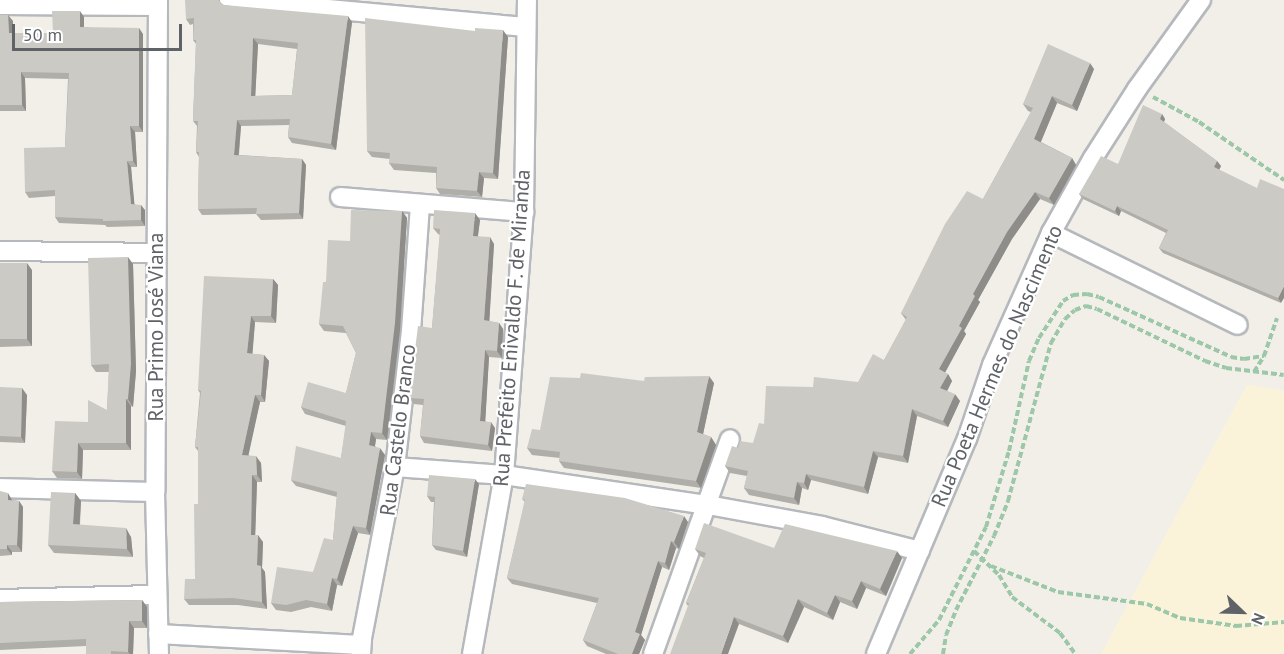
<!DOCTYPE html>
<meta charset="utf-8">
<style>
body{margin:0}
#map{position:relative;width:1284px;height:654px;overflow:hidden;background:#f1efe8;font-family:"PT Sans",sans-serif}
div>[style]{position:absolute}
.sand>*{inset:0;background:#fbf3d9}
.path>*{height:4px;margin-top:-2px;transform-origin:0;background:repeating-linear-gradient(90deg,#9cc7a9 0 6px,transparent 0 9px)}
.roads{filter:drop-shadow(2px 0 #b5b8bc) drop-shadow(-2px 0 #b5b8bc) drop-shadow(0 2px #b5b8bc) drop-shadow(0 -2px #b5b8bc)}
.street>*{height:18px;margin:-9px;padding:0 9px;transform-origin:9px;border-radius:9px;background:#fff}
.wall>*{inset:0;background:#afaea9}
.shaded-wall>*{inset:0;background:#8f8d8a}
.building>*{inset:0;background:#cccac5}
span{translate:-50% -50%;white-space:nowrap;text-align:center;line-height:1.15;-webkit-text-stroke:4.5px #fff;paint-order:stroke}
.street-label{font-size:21px;color:#5f6368}
.north{position:absolute;left:1212px;top:582px;width:60px;height:60px;-webkit-text-stroke:4px #fff;paint-order:stroke;rotate:113deg;font-size:16px;font-weight:700;line-height:24px;text-align:center;color:#5f6368}
.north::after{content:'';display:block;margin:auto;width:21px;height:27px;background:#5f6368;clip-path:polygon(50% 0,100% 100%,50% 72%,0 100%)}
.scale{position:absolute;left:12px;top:24px;width:170px;height:27px;box-sizing:border-box;border:3px solid #5f6368;border-top:0;padding-left:8px;font-size:18px;line-height:21px;white-space:nowrap;color:#5f6368;-webkit-text-stroke:4px #fff;paint-order:stroke}
</style>
<div id="map">
<div class="sand">
<div style="clip-path:polygon(1247px 385px,1284px 391px,1284px 654px,1101px 654px)"></div>
</div>
<div class="path">
<div style="left:1153px;top:97px;width:52px;rotate:28.5deg"></div>
<div style="left:1199px;top:122px;width:103px;rotate:34.3deg"></div>
<div style="left:1254px;top:372px;width:19px;rotate:-58deg"></div>
<div style="left:1264px;top:356px;width:40px;rotate:-71.1deg"></div>
<div style="left:974px;top:551px;width:35px;rotate:44deg"></div>
<div style="left:999px;top:575px;width:26px;rotate:59deg"></div>
<div style="left:1012px;top:597px;width:60px;rotate:36.9deg"></div>
<div style="left:1060px;top:633px;width:26px;rotate:54deg"></div>
<div style="left:991px;top:566px;width:72px;rotate:21.2deg"></div>
<div style="left:1058px;top:592px;width:90px;rotate:7.7deg"></div>
<div style="left:1147px;top:604px;width:36px;rotate:23deg"></div>
<div style="left:1180px;top:618px;width:57px;rotate:8.1deg"></div>
<div style="left:1236px;top:626px;width:48px;rotate:-4.8deg"></div>
<div style="left:910px;top:654px;width:45px;rotate:-49.5deg"></div>
<div style="left:939px;top:620px;width:104px;rotate:-63.2deg"></div>
<div style="left:986px;top:527px;width:79px;rotate:-73.2deg"></div>
<div style="left:1009px;top:451px;width:92px;rotate:-77.5deg"></div>
<div style="left:1029px;top:361px;width:25px;rotate:-67deg"></div>
<div style="left:1039px;top:338px;width:44px;rotate:-57deg"></div>
<div style="left:1063px;top:301px;width:12px;rotate:-31deg"></div>
<div style="left:1073px;top:295px;width:14px;rotate:-4deg"></div>
<div style="left:1087px;top:294px;width:12px;rotate:14deg"></div>
<div style="left:1099px;top:297px;width:145px;rotate:24.4deg"></div>
<div style="left:1231px;top:357px;width:13px;rotate:9deg"></div>
<div style="left:1244px;top:359px;width:20px;rotate:-9deg"></div>
<div style="left:943px;top:654px;width:19px;rotate:-81deg"></div>
<div style="left:946px;top:635px;width:27px;rotate:-68deg"></div>
<div style="left:956px;top:610px;width:83px;rotate:-62.8deg"></div>
<div style="left:994px;top:536px;width:38px;rotate:-68deg"></div>
<div style="left:1008px;top:501px;width:164px;rotate:-74.8deg"></div>
<div style="left:1051px;top:343px;width:28px;rotate:-60deg"></div>
<div style="left:1065px;top:319px;width:13px;rotate:-42deg"></div>
<div style="left:1075px;top:310px;width:12px;rotate:-20deg"></div>
<div style="left:1086px;top:306px;width:11px;rotate:15deg"></div>
<div style="left:1097px;top:309px;width:120px;rotate:25.7deg"></div>
<div style="left:1205px;top:361px;width:22px;rotate:18deg"></div>
<div style="left:1226px;top:368px;width:58px;rotate:6.9deg"></div>
</div>
<div class="roads">
<div class="street">
<div style="left:158px;top:0;width:492px;rotate:90.3deg"></div>
<div style="left:155px;top:492px;width:162px;rotate:88.6deg"></div>
<div style="left:229px;top:0;width:298px;rotate:5.2deg"></div>
<div style="left:0;top:5px;width:158px;rotate:0.4deg"></div>
<div style="left:340px;top:197px;width:185px;rotate:4.7deg"></div>
<div style="left:1051px;top:233px;width:208px;rotate:26.2deg"></div>
<div style="left:0;top:251px;width:156px;rotate:0.7deg"></div>
<div style="left:395px;top:467px;width:109px;rotate:4.2deg"></div>
<div style="left:504px;top:475px;width:206px;rotate:8.4deg"></div>
<div style="left:708px;top:505px;width:116px;rotate:10.4deg"></div>
<div style="left:822px;top:526px;width:101px;rotate:14.3deg"></div>
<div style="left:0;top:488px;width:155px;rotate:1.5deg"></div>
<div style="left:0;top:599px;width:157px;rotate:-1.5deg"></div>
<div style="left:158px;top:634px;width:203px;rotate:3.1deg"></div>
<div style="left:361px;top:654px;width:16px;rotate:-86deg"></div>
<div style="left:362px;top:638px;width:174px;rotate:-79.1deg"></div>
<div style="left:395px;top:467px;width:137px;rotate:-83.3deg"></div>
<div style="left:411px;top:331px;width:127px;rotate:-85.9deg"></div>
<div style="left:472px;top:654px;width:182px;rotate:-79.9deg"></div>
<div style="left:504px;top:475px;width:264px;rotate:-85.7deg"></div>
<div style="left:524px;top:212px;width:212px;rotate:-89.2deg"></div>
<div style="left:653px;top:654px;width:228px;rotate:-70.3deg"></div>
<div style="left:876px;top:654px;width:233px;rotate:-67.1deg"></div>
<div style="left:967px;top:439px;width:78px;rotate:-71.3deg"></div>
<div style="left:992px;top:365px;width:145px;rotate:-65.9deg"></div>
<div style="left:1051px;top:233px;width:86px;rotate:-60.8deg"></div>
<div style="left:1093px;top:158px;width:82px;rotate:-57.5deg"></div>
<div style="left:1137px;top:89px;width:110px;rotate:-54.3deg"></div>
</div>
</div>
<div class="wall">
<div style="clip-path:polygon(evenodd,224px 5px,352px 22px,336px 150px,292px 143px,288px 137px,289px 125px,241px 126px,239px 155px,302px 159px,306px 165px,303px 219px,261px 220px,256px 214px,202px 215px,198px 209px,199px 157px,196px 152px,197px 126px,193px 121px,196px 44px,193px 40px,193px 24px,190px 25px,186px 19px,224px 5px,258px 44px,297px 49px,292px 95px,255px 96px,258px 44px)"></div>
<div style="clip-path:polygon(0 15px,13px 21px,13px 33px,53px 33px,84px 17px,84px 27px,143px 34px,143px 132px,135px 132px,137px 167px,131px 167px,134px 204px,145px 210px,145px 226px,107px 227px,105px 225px,59px 223px,55px 217px,55px 196px,29px 198px,25px 192px,65px 147px,68px 79px,25px 78px,26px 111px,0 111px)"></div>
<div style="clip-path:polygon(508px 37px,498px 179px,484px 178px,482px 197px,440px 194px,436px 188px,436px 173px,394px 170px,389px 163px,390px 159px,372px 157px,367px 151px)"></div>
<div style="clip-path:polygon(1094px 69px,1077px 111px,1057px 103px,1041px 142px,1072px 158px,1076px 165px,1054px 205px,1040px 199px,1012px 239px,978px 300px,980px 302px,964px 331px,966px 334px,945px 373px,948px 374px,952px 381px,947px 391px,960px 401px,948px 427px,917px 416px,908px 463px,878px 457px,868px 494px,811px 480px,808px 490px,802px 488px,799px 505px,749px 495px,744px 488px,747px 476px,730px 473px,725px 466px,738px 448px,753px 443px,764px 424px,813px 387px,858px 382px,884px 360px,906px 320px,901px 313px,983px 199px,1031px 112px,1028px 111px,1023px 104px)"></div>
<div style="clip-path:polygon(1162px 114px,1165px 119px,1164px 122px,1217px 161px,1221px 166px,1219px 170px,1281px 303px,1163px 253px,1159px 248px,1166px 233px,1121px 211px,1119px 216px,1083px 199px,1079px 194px,1118px 164px)"></div>
<div style="clip-path:polygon(402px 211px,407px 218px,400px 330px,387px 440px,376px 439px,375px 446px,385px 455px,370px 535px,358px 533px,342px 586px,337px 585px,332px 611px,311px 607px,291px 612px,276px 610px,271px 603px,313px 572px,333px 540px,337px 497px,296px 486px,291px 480px,341px 458px,346px 426px,305px 414px,301px 407px,346px 393px,356px 353px,346px 333px,324px 331px,319px 324px,326px 282px,350px 241px)"></div>
<div style="clip-path:polygon(480px 220px,478px 236px,494px 244px,489px 321px,499px 323px,503px 329px,502px 358px,489px 357px,485px 421px,495px 428px,492px 451px,424px 443px,420px 436px,423px 405px,414px 404px,409px 398px,432px 328px,440px 235px,438px 234px,433px 228px)"></div>
<div style="clip-path:polygon(0 263px,32px 270px,32px 346px,0 347px)"></div>
<div style="clip-path:polygon(133px 264px,136px 371px,133px 407px,131px 406px,131px 450px,83px 450px,82px 479px,57px 478px,52px 471px,107px 410px,109px 372px,96px 372px,91px 365px)"></div>
<div style="clip-path:polygon(273px 279px,278px 285px,276px 323px,255px 322px,252px 354px,264px 355px,269px 361px,265px 402px,260px 402px,248px 455px,261px 463px,262px 482px,257px 482px,255px 535px,263px 542px,262px 568px,265px 572px,267px 609px,238px 605px,189px 605px,184px 599px,195px 579px,198px 504px,198px 451px,195px 447px,200px 393px,198px 390px)"></div>
<div style="clip-path:polygon(644px 381px,714px 383px,703px 434px,711px 437px,716px 445px,701px 488px,564px 468px,559px 461px,560px 458px,532px 455px,527px 448px,540px 430px)"></div>
<div style="clip-path:polygon(0 387px,27px 395px,25px 443px,0 442px)"></div>
<div style="clip-path:polygon(479px 484px,467px 557px,436px 550px,432px 545px,434px 502px,431px 502px,427px 496px)"></div>
<div style="clip-path:polygon(0 491px,12px 500px,19px 501px,23px 507px,22px 552px,12px 552px,12px 555px,0 556px)"></div>
<div style="clip-path:polygon(75px 493px,81px 501px,80px 525px,131px 537px,133px 557px,54px 553px,48px 545px)"></div>
<div style="clip-path:polygon(522px 499px,688px 522px,679px 549px,676px 548px,669px 570px,662px 567px,641px 635px,645px 640px,639px 654px,606px 654px,587px 646px,583px 640px,597px 603px,512px 584px,507px 578px,525px 502px)"></div>
<div style="clip-path:polygon(774px 548px,902px 558px,886px 596px,866px 588px,857px 609px,840px 602px,833px 620px,804px 607px,788px 643px,739px 624px,688px 606px,686px 603px,704px 558px,700px 556px,695px 549px)"></div>
<div style="clip-path:polygon(142px 600px,147px 607px,147px 628px,134px 628px,133px 654px,86px 654px,86px 646px,0 650px,0 602px)"></div>
</div>
<div class="shaded-wall">
<div style="clip-path:polygon(80px 11px,84px 17px,84px 33px,80px 27px)"></div>
<div style="clip-path:polygon(8px 15px,13px 21px,13px 39px,9px 33px)"></div>
<div style="clip-path:polygon(348px 16px,352px 22px,336px 150px,331px 144px)"></div>
<div style="clip-path:polygon(139px 28px,143px 34px,143px 132px,139px 126px)"></div>
<div style="clip-path:polygon(503px 30px,508px 37px,498px 179px,493px 173px)"></div>
<div style="clip-path:polygon(253px 38px,258px 44px,255px 102px,251px 96px)"></div>
<div style="clip-path:polygon(1090px 63px,1094px 69px,1077px 111px,1072px 105px)"></div>
<div style="clip-path:polygon(21px 72px,25px 78px,26px 111px,22px 105px)"></div>
<div style="clip-path:polygon(1052px 96px,1057px 103px,1039px 146px,1034px 139px)"></div>
<div style="clip-path:polygon(1162px 114px,1165px 119px,1163px 124px,1160px 119px)"></div>
<div style="clip-path:polygon(237px 120px,241px 126px,238px 161px,234px 155px)"></div>
<div style="clip-path:polygon(130px 126px,135px 132px,137px 167px,133px 161px)"></div>
<div style="clip-path:polygon(1072px 158px,1076px 165px,1054px 205px,1049px 198px)"></div>
<div style="clip-path:polygon(302px 159px,306px 165px,303px 219px,299px 213px)"></div>
<div style="clip-path:polygon(127px 161px,131px 167px,135px 210px,131px 204px)"></div>
<div style="clip-path:polygon(1217px 161px,1221px 166px,1218px 172px,1214px 167px)"></div>
<div style="clip-path:polygon(479px 172px,484px 178px,482px 197px,477px 191px)"></div>
<div style="clip-path:polygon(1035px 192px,1040px 199px,1012px 239px,978px 300px,980px 302px,964px 331px,966px 334px,943px 376px,939px 369px,973px 294px,1007px 232px)"></div>
<div style="clip-path:polygon(141px 205px,145px 210px,145px 226px,141px 220px)"></div>
<div style="clip-path:polygon(1117px 206px,1121px 211px,1119px 216px,1115px 211px)"></div>
<div style="clip-path:polygon(402px 211px,407px 218px,400px 330px,387px 440px,382px 433px)"></div>
<div style="clip-path:polygon(475px 213px,480px 220px,477px 242px,473px 236px)"></div>
<div style="clip-path:polygon(490px 237px,494px 244px,489px 327px,484px 320px)"></div>
<div style="clip-path:polygon(128px 257px,133px 264px,136px 371px,133px 407px,128px 399px)"></div>
<div style="clip-path:polygon(27px 263px,32px 270px,32px 346px,27px 339px)"></div>
<div style="clip-path:polygon(273px 279px,278px 285px,276px 323px,271px 316px)"></div>
<div style="clip-path:polygon(1284px 286px,1284px 298px,1281px 303px,1278px 298px)"></div>
<div style="clip-path:polygon(251px 316px,255px 322px,252px 360px,247px 353px)"></div>
<div style="clip-path:polygon(499px 323px,503px 329px,502px 358px,497px 351px)"></div>
<div style="clip-path:polygon(485px 350px,489px 357px,485px 427px,480px 421px)"></div>
<div style="clip-path:polygon(264px 355px,269px 361px,265px 402px,261px 395px)"></div>
<div style="clip-path:polygon(948px 374px,952px 381px,945px 395px,940px 388px)"></div>
<div style="clip-path:polygon(709px 376px,714px 383px,702px 439px,697px 432px)"></div>
<div style="clip-path:polygon(22px 388px,27px 395px,25px 443px,21px 437px)"></div>
<div style="clip-path:polygon(955px 394px,960px 401px,948px 427px,943px 421px)"></div>
<div style="clip-path:polygon(255px 395px,260px 402px,247px 462px,242px 455px)"></div>
<div style="clip-path:polygon(126px 399px,131px 406px,131px 450px,126px 443px)"></div>
<div style="clip-path:polygon(912px 409px,917px 416px,908px 463px,903px 456px)"></div>
<div style="clip-path:polygon(491px 422px,495px 428px,492px 451px,488px 445px)"></div>
<div style="clip-path:polygon(371px 432px,376px 439px,374px 452px,369px 445px)"></div>
<div style="clip-path:polygon(711px 437px,716px 445px,701px 488px,696px 481px)"></div>
<div style="clip-path:polygon(78px 443px,83px 450px,82px 479px,77px 472px)"></div>
<div style="clip-path:polygon(380px 448px,385px 455px,370px 535px,366px 528px)"></div>
<div style="clip-path:polygon(873px 451px,878px 457px,868px 494px,864px 487px)"></div>
<div style="clip-path:polygon(256px 456px,261px 463px,262px 482px,257px 475px)"></div>
<div style="clip-path:polygon(806px 474px,811px 480px,808px 490px,804px 483px)"></div>
<div style="clip-path:polygon(252px 475px,257px 482px,255px 542px,251px 535px)"></div>
<div style="clip-path:polygon(475px 479px,479px 484px,467px 557px,463px 551px)"></div>
<div style="clip-path:polygon(797px 482px,802px 488px,799px 505px,794px 498px)"></div>
<div style="clip-path:polygon(8px 493px,12px 500px,12px 507px,8px 500px)"></div>
<div style="clip-path:polygon(75px 493px,81px 501px,79px 533px,73px 524px)"></div>
<div style="clip-path:polygon(19px 501px,23px 507px,22px 552px,17px 545px)"></div>
<div style="clip-path:polygon(684px 516px,688px 522px,679px 549px,674px 542px)"></div>
<div style="clip-path:polygon(353px 526px,358px 533px,342px 586px,337px 579px)"></div>
<div style="clip-path:polygon(126px 528px,131px 537px,133px 557px,127px 549px)"></div>
<div style="clip-path:polygon(258px 535px,263px 542px,262px 568px,265px 572px,267px 609px,262px 602px,257px 565px)"></div>
<div style="clip-path:polygon(671px 541px,676px 548px,669px 570px,665px 563px)"></div>
<div style="clip-path:polygon(7px 545px,12px 552px,12px 555px,7px 549px)"></div>
<div style="clip-path:polygon(897px 551px,902px 558px,886px 596px,880px 589px)"></div>
<div style="clip-path:polygon(658px 561px,662px 567px,641px 635px,645px 640px,639px 654px,632px 654px,635px 632px)"></div>
<div style="clip-path:polygon(332px 578px,337px 585px,332px 611px,327px 604px)"></div>
<div style="clip-path:polygon(861px 581px,866px 588px,857px 609px,852px 601px)"></div>
<div style="clip-path:polygon(835px 595px,840px 602px,833px 620px,827px 613px)"></div>
<div style="clip-path:polygon(798px 599px,804px 607px,788px 643px,783px 636px)"></div>
<div style="clip-path:polygon(142px 600px,147px 607px,147px 628px,142px 621px)"></div>
<div style="clip-path:polygon(734px 617px,739px 624px,728px 654px,721px 654px)"></div>
<div style="clip-path:polygon(129px 621px,134px 628px,133px 654px,130px 654px,128px 652px)"></div>
</div>
<div class="building">
<div style="clip-path:polygon(evenodd,185px 0,218px 0,224px 5px,348px 16px,331px 144px,288px 137px,290px 119px,237px 120px,234px 155px,302px 159px,299px 213px,256px 214px,257px 208px,198px 209px,199px 152px,196px 152px,198px 121px,193px 121px,196px 40px,193px 40px,194px 18px,186px 19px,185px 0,253px 38px,298px 43px,292px 95px,251px 96px,253px 38px)"></div>
<div style="clip-path:polygon(52px 11px,80px 11px,80px 27px,139px 28px,139px 126px,130px 126px,133px 161px,127px 161px,131px 204px,141px 205px,141px 220px,103px 221px,103px 219px,55px 217px,55px 190px,25px 192px,24px 148px,65px 147px,69px 73px,21px 72px,22px 105px,0 105px,0 15px,8px 15px,9px 33px,53px 33px)"></div>
<div style="clip-path:polygon(365px 18px,475px 31px,475px 28px,503px 30px,493px 173px,479px 172px,477px 191px,436px 188px,437px 167px,389px 163px,390px 153px,367px 151px)"></div>
<div style="clip-path:polygon(1048px 44px,1090px 63px,1072px 105px,1052px 96px,1034px 139px,1072px 158px,1049px 198px,1035px 192px,1007px 232px,973px 294px,975px 296px,959px 326px,962px 328px,939px 369px,948px 374px,940px 388px,955px 394px,943px 421px,912px 409px,903px 456px,873px 451px,864px 487px,806px 474px,804px 483px,797px 482px,794px 498px,744px 488px,748px 471px,725px 466px,732px 446px,738px 448px,740px 441px,753px 443px,759px 423px,764px 424px,766px 386px,813px 387px,814px 377px,858px 382px,873px 354px,884px 360px,907px 317px,901px 313px,945px 224px,967px 191px,983px 199px,1033px 108px,1023px 104px)"></div>
<div style="clip-path:polygon(1143px 105px,1162px 114px,1160px 119px,1217px 161px,1214px 167px,1257px 188px,1260px 179px,1284px 189px,1284px 286px,1278px 298px,1159px 248px,1168px 230px,1117px 206px,1115px 211px,1079px 194px,1101px 156px,1118px 164px)"></div>
<div style="clip-path:polygon(351px 210px,402px 211px,395px 323px,382px 433px,371px 432px,369px 445px,380px 448px,366px 528px,353px 526px,337px 579px,332px 578px,327px 604px,306px 600px,286px 605px,271px 603px,277px 567px,313px 572px,324px 538px,333px 540px,337px 492px,291px 480px,296px 446px,341px 458px,346px 421px,301px 407px,308px 382px,346px 393px,356px 353px,343px 326px,319px 324px,323px 282px,326px 282px,328px 240px,350px 241px)"></div>
<div style="clip-path:polygon(434px 210px,475px 213px,473px 236px,490px 237px,484px 320px,499px 323px,497px 351px,485px 350px,480px 421px,491px 422px,488px 445px,420px 436px,424px 399px,409px 398px,418px 326px,432px 328px,440px 229px,433px 228px)"></div>
<div style="clip-path:polygon(128px 257px,131px 364px,128px 399px,126px 399px,126px 443px,78px 443px,77px 472px,52px 471px,55px 421px,88px 422px,88px 400px,107px 410px,109px 364px,91px 365px,88px 258px)"></div>
<div style="clip-path:polygon(0 263px,27px 263px,27px 339px,0 339px)"></div>
<div style="clip-path:polygon(204px 276px,273px 279px,271px 316px,251px 316px,247px 353px,264px 355px,261px 395px,255px 395px,242px 455px,256px 456px,257px 475px,252px 475px,251px 535px,258px 535px,257px 565px,261px 566px,262px 602px,233px 598px,184px 599px,185px 579px,195px 579px,194px 504px,198px 504px,198px 447px,195px 447px,201px 391px,198px 390px)"></div>
<div style="clip-path:polygon(581px 373px,644px 381px,645px 377px,709px 376px,697px 432px,711px 437px,696px 481px,559px 461px,560px 452px,527px 448px,532px 429px,540px 430px,550px 377px,580px 378px)"></div>
<div style="clip-path:polygon(0 387px,22px 388px,21px 437px,0 436px)"></div>
<div style="clip-path:polygon(429px 475px,475px 479px,463px 551px,432px 545px,435px 497px,427px 496px)"></div>
<div style="clip-path:polygon(526px 484px,625px 498px,684px 516px,674px 542px,671px 541px,665px 563px,658px 561px,635px 632px,640px 634px,632px 654px,618px 654px,583px 640px,599px 598px,507px 578px,525px 499px,522px 499px)"></div>
<div style="clip-path:polygon(0 491px,8px 493px,8px 500px,19px 501px,17px 545px,7px 545px,7px 549px,0 549px)"></div>
<div style="clip-path:polygon(51px 492px,75px 493px,73px 524px,126px 528px,127px 549px,48px 545px)"></div>
<div style="clip-path:polygon(704px 523px,774px 548px,785px 524px,897px 551px,880px 589px,861px 581px,852px 601px,835px 595px,827px 613px,798px 599px,783px 636px,734px 617px,721px 654px,670px 654px,689px 603px,686px 603px,706px 553px,695px 549px)"></div>
<div style="clip-path:polygon(142px 600px,142px 621px,129px 621px,128px 652px,111px 651px,111px 654px,86px 654px,86px 639px,0 643px,0 602px)"></div>
</div>
<div class="street-label">
<span style="left:156px;top:327px;rotate:-90deg">Rua Primo José Viana</span>
<span style="left:512px;top:328px;rotate:-86deg">Rua Prefeito Enivaldo F. de Miranda</span>
<span style="left:997px;top:366px;rotate:-67deg">Rua Poeta Hermes do Nascimento</span>
<span style="left:398px;top:430px;rotate:-83deg">Rua Castelo Branco</span>
</div>
<div class="north">N</div>
<div class="scale">50 m</div>
</div>
